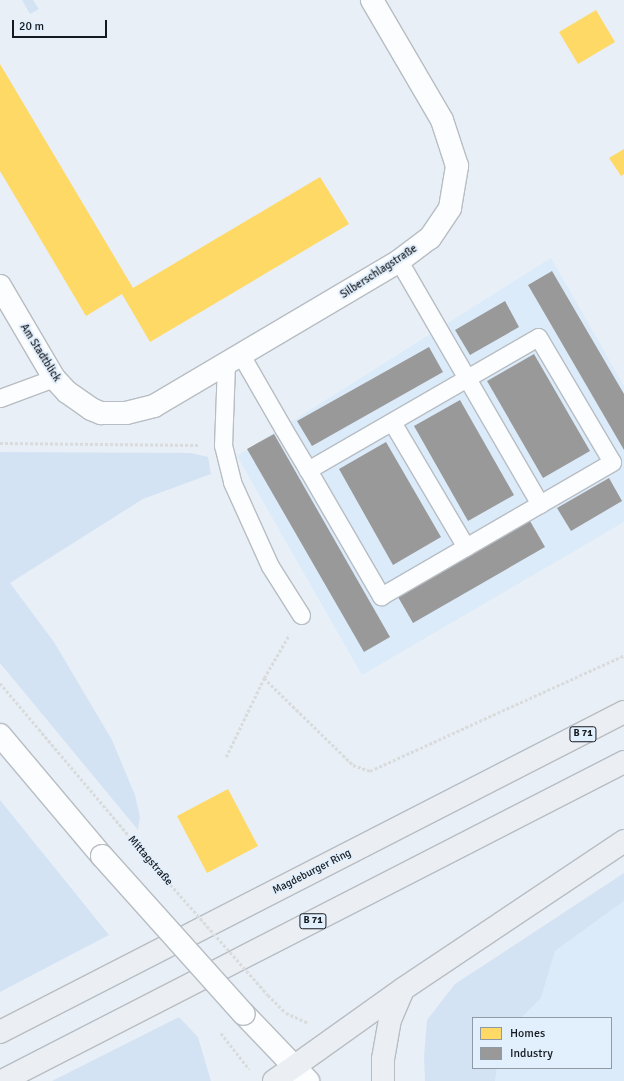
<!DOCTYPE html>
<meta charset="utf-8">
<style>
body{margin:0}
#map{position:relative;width:624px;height:1081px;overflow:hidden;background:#e8eff6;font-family:Signika,sans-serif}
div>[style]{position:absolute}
.built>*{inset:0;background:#dcebfa}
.green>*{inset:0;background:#d4e3f4}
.homes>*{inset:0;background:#ffd966}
.industry>*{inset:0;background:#999}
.path>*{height:2.5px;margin-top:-1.25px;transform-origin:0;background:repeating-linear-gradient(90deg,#d9dbdc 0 3px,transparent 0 5px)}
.roads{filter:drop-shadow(1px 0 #b7bdc3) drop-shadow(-1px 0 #b7bdc3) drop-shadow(0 1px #b7bdc3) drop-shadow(0 -1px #b7bdc3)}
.service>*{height:17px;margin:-8.5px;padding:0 8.5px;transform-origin:8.5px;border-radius:8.5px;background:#fcfdfe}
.minor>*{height:22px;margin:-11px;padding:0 11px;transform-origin:11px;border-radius:11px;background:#fcfdfe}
.tertiary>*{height:22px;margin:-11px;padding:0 11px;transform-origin:11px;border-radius:11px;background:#fcfdfe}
.trunk>*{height:22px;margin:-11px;padding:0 11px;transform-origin:11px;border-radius:11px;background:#ebeff4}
.path-bridge>*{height:2.5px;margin-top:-1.25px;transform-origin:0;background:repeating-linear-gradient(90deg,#d9dbdc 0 3px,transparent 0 5px)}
.bridges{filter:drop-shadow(1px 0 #b7bdc3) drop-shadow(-1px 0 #b7bdc3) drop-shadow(0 1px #b7bdc3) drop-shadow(0 -1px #b7bdc3)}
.tertiary-bridge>*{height:22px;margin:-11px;padding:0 11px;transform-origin:11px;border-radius:11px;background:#fcfdfe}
span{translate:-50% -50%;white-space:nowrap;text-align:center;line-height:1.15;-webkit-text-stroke:4px #e2effc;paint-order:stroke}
.shield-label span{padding:1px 3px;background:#e2effc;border:1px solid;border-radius:3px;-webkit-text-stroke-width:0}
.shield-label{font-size:10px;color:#151a20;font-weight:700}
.street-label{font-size:11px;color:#151a20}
.legend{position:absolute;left:472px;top:1017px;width:140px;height:52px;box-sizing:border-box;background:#e2effc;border:1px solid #909aa4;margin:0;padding:5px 7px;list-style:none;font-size:12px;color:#151a20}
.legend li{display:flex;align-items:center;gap:8px;height:20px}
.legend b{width:20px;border:1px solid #909aa4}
.scale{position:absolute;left:12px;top:20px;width:95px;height:18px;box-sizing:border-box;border:2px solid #151a20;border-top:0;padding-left:5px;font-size:12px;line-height:14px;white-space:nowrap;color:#151a20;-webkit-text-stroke:3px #e2effc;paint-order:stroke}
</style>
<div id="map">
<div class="built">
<div style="clip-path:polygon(551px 258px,624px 386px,624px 522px,362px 675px,237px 456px)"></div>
<div style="clip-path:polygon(624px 901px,624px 1081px,495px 1081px,497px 1068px,611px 1068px,611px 1018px,521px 1018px,541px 998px,555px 951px)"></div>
</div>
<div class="green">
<div style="clip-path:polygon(22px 0,33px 0,39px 9px,30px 14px)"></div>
<div style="clip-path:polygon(0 452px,191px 453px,208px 457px,211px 474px,143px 499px,10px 583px,54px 642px,112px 740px,135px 795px,140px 817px,138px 830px,0 663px)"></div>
<div style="clip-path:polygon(0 800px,109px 935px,0 992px)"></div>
<div style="clip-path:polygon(624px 873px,624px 901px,555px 951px,541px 998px,521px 1018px,473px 1018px,473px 1068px,497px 1068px,495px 1081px,425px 1081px,424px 1057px,427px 1020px,455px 984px)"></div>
<div style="clip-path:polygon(179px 1017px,198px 1037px,211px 1081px,52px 1081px)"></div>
</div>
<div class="homes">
<div style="clip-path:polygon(596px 10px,615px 42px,578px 64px,559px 32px)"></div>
<div style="clip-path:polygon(0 64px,133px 288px,320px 177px,349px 224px,150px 342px,122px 294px,86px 316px,0 171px)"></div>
<div style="clip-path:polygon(624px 149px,624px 174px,621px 176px,609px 158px)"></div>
<div style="clip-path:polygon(228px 789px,258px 846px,207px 873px,177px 816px)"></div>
</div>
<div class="industry">
<div style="clip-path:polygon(552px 271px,624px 394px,624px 450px,528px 285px)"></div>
<div style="clip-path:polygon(505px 301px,519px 327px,470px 355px,455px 330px)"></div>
<div style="clip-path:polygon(429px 347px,443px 372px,312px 446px,297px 421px)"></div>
<div style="clip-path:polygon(534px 354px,590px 451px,543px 478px,487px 381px)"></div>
<div style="clip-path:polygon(460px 400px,514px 495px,468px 521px,414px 426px)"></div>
<div style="clip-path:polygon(274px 434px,390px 637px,364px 652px,247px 449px)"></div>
<div style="clip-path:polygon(386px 442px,441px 537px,393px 565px,339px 469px)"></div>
<div style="clip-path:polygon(609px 478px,622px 501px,571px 531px,557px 508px)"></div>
<div style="clip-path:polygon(530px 521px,545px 547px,413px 623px,398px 597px)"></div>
</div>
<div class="path">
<div style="left:0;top:443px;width:198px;rotate:0.6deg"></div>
<div style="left:264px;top:678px;width:124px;rotate:44.3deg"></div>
<div style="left:353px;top:765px;width:18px;rotate:19deg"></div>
<div style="left:370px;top:771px;width:279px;rotate:-24.5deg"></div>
<div style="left:0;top:683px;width:254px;rotate:49.8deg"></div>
<div style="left:226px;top:757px;width:88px;rotate:-64.3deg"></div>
<div style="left:264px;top:678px;width:50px;rotate:-59.8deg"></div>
<div style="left:268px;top:995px;width:25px;rotate:45deg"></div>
<div style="left:286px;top:1013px;width:24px;rotate:24deg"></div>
<div style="left:221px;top:1033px;width:46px;rotate:52.1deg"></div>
</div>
<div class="roads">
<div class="service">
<div style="left:399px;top:261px;width:281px;rotate:59.9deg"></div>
<div style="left:241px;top:355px;width:84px;rotate:60.1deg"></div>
<div style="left:283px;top:428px;width:49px;rotate:59.2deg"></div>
<div style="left:308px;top:470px;width:146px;rotate:59.9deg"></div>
<div style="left:381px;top:596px;width:267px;rotate:-30.1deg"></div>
<div style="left:612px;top:462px;width:145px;rotate:-120.6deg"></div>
<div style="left:538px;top:337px;width:266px;rotate:150deg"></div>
<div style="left:226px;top:364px;width:81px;rotate:92.1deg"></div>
<div style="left:223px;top:445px;width:38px;rotate:76deg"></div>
<div style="left:232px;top:482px;width:92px;rotate:65.7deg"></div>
<div style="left:270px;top:566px;width:58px;rotate:57.7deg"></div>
<div style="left:0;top:398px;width:58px;rotate:-20.3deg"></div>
<div style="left:392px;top:422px;width:145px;rotate:59.4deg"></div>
</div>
<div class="minor">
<div style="left:0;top:286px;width:107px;rotate:59.6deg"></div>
<div style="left:54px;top:378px;width:19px;rotate:47deg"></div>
<div style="left:67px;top:392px;width:29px;rotate:35deg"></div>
<div style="left:91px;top:409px;width:11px;rotate:22deg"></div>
<div style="left:101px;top:413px;width:25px"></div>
<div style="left:126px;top:413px;width:29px;rotate:-14deg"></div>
<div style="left:154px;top:406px;width:285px;rotate:-30.6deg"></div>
<div style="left:399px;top:261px;width:39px;rotate:-37deg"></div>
<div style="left:430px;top:238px;width:36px;rotate:-56deg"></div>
<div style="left:450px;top:208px;width:43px;rotate:-80.5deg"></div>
<div style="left:457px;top:166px;width:48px;rotate:-108.1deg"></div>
<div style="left:442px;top:120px;width:139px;rotate:-120.3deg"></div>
</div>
<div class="tertiary">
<div style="left:0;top:735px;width:158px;rotate:49.9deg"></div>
<div style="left:244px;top:1014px;width:93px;rotate:46.3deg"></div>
</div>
<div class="trunk">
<div style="left:0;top:1032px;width:701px;rotate:-27.15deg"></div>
<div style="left:2px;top:1081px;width:699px;rotate:-27.15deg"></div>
<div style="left:274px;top:1081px;width:158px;rotate:-35.5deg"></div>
<div style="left:403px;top:989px;width:266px;rotate:-33.8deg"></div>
<div style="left:383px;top:1081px;width:22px;rotate:-90deg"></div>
<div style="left:383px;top:1059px;width:40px;rotate:-80deg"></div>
<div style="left:390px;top:1020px;width:33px;rotate:-67deg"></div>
</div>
</div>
<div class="path-bridge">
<div style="left:164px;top:877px;width:157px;rotate:48.6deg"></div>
</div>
<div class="bridges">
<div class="tertiary-bridge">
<div style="left:102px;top:856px;width:212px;rotate:48.1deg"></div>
</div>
</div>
<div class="shield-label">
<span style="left:583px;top:734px">B 71</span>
<span style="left:313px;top:921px">B 71</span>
</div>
<div class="street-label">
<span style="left:379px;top:272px;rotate:-33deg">Silberschlagstraße</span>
<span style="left:40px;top:353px;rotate:58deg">Am Stadtblick</span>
<span style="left:150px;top:861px;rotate:49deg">Mittagstraße</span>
<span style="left:312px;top:872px;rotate:-27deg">Magdeburger Ring</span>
</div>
<ul class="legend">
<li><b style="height:11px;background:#ffd966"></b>Homes</li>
<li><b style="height:11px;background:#999"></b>Industry</li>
</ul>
<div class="scale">20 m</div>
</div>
